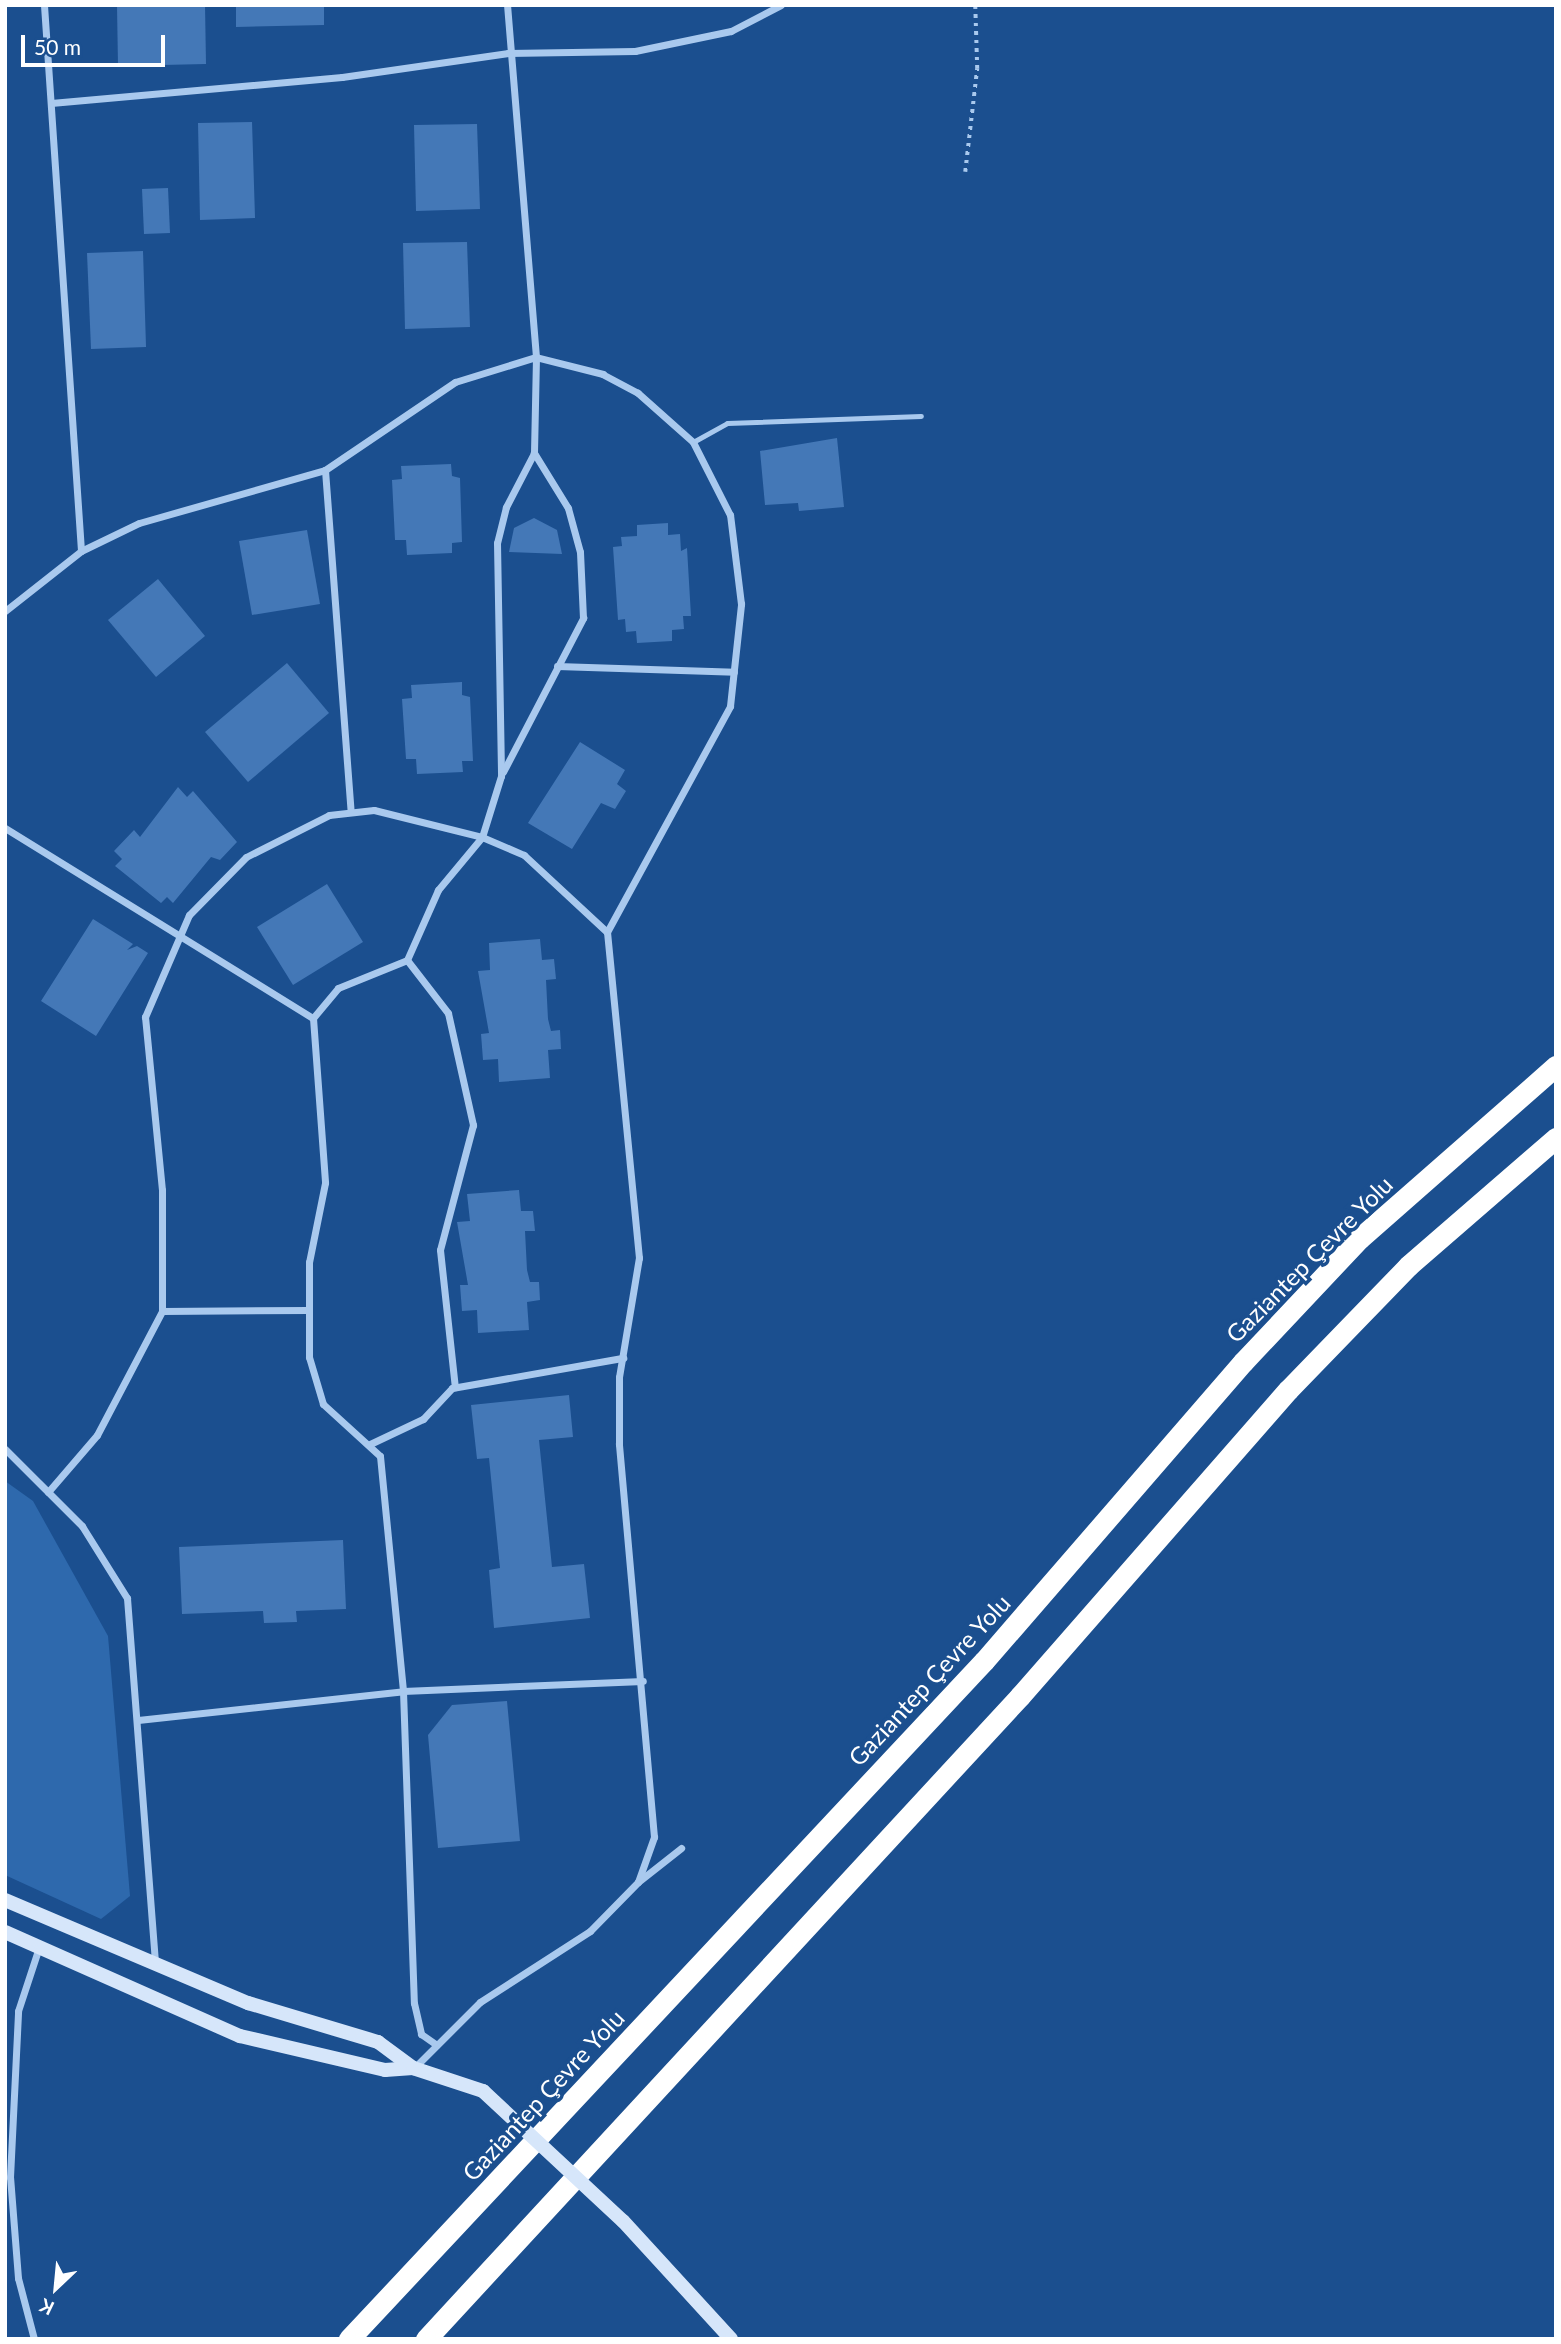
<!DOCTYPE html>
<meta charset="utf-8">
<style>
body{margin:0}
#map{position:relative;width:1561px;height:2344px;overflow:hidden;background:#1b4f8f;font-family:Lato,sans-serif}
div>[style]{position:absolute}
.green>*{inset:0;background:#2e69ad}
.building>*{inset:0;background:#4478b7}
.path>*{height:3.5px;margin-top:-1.75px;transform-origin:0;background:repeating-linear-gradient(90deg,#a9c9ee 0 3.5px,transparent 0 8.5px)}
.lane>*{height:5px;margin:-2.5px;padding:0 2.5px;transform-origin:2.5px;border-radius:2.5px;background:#a9c9ee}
.street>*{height:7px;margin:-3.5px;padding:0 3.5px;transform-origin:3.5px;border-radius:3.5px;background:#a9c9ee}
.secondary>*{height:14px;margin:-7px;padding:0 7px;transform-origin:7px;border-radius:7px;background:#d6e6fa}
.highway>*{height:21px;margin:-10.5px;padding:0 10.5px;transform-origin:10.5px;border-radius:10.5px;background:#fff}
.secondary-bridge>*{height:14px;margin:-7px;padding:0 7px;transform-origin:7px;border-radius:7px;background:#d6e6fa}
span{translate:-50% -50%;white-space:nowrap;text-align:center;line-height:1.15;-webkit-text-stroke:7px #1b4f8f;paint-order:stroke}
.street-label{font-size:24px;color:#fff}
.frame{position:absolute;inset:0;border:7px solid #fff;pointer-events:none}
.north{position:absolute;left:21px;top:2253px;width:70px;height:70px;-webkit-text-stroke:5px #1b4f8f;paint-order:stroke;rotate:206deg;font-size:19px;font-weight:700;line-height:28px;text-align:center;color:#fff}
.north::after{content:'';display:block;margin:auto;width:24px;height:32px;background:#fff;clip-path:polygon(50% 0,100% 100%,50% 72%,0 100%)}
.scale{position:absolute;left:21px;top:35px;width:144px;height:32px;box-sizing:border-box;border:4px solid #fff;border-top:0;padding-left:9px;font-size:21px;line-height:24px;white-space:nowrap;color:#fff;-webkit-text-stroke:5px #1b4f8f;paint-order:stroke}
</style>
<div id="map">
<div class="green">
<div style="clip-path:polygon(5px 1481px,33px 1501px,108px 1636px,130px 1896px,101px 1919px,5px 1875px)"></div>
</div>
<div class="building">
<div style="clip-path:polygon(205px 5px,206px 64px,118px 66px,117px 6px)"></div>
<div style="clip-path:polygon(236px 5px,324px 5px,324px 25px,236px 27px)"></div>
<div style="clip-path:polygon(252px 122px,255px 218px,200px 220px,198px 123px)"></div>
<div style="clip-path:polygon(477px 124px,480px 209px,416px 211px,414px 125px)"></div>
<div style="clip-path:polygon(168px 188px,170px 233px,144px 234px,142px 189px)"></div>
<div style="clip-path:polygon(467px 242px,470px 327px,405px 329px,403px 243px)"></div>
<div style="clip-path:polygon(143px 251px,146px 347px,91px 349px,87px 253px)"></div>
<div style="clip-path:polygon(837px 438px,844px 507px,799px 511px,798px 503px,765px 505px,760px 451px)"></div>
<div style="clip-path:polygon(451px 464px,452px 476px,460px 478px,462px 542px,452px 543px,452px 553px,407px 555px,406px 540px,395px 540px,392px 480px,402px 479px,401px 466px)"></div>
<div style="clip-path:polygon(534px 518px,557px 530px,562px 554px,509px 552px,514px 528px)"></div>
<div style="clip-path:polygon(668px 523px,668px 535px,680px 534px,681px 551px,687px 548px,691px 616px,683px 616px,684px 629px,672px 630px,672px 641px,637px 643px,636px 631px,626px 632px,625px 619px,618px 620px,613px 547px,622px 546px,621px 537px,637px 536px,637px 525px)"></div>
<div style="clip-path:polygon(307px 530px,320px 604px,252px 615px,239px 541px)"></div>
<div style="clip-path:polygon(158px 579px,205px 636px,156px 677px,108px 620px)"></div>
<div style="clip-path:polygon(287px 663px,329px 713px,248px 782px,205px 732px)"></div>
<div style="clip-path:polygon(462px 682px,462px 695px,470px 697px,473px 761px,462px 761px,463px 772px,417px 774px,416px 759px,406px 759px,402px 699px,412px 698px,411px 685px)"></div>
<div style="clip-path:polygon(580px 742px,625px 770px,617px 784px,626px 791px,615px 809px,601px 803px,572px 849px,528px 823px)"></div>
<div style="clip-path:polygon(178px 787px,187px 797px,193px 791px,237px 842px,220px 860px,211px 857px,173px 903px,167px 897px,161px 903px,115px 866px,122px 859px,114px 851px,134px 830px,140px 837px)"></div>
<div style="clip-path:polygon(327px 884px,363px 942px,293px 985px,257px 927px)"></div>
<div style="clip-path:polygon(93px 919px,133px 944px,127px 950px,137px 946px,148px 953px,96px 1036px,41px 1001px)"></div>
<div style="clip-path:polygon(540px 939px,542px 960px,554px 959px,556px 979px,546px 980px,548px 1019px,551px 1031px,560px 1030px,561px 1049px,548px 1050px,550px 1078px,499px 1082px,498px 1059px,483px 1060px,481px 1034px,489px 1033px,478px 971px,490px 970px,489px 943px)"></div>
<div style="clip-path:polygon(519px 1190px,521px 1211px,533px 1211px,535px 1231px,525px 1231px,527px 1270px,530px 1282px,539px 1282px,540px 1300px,527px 1302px,529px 1330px,478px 1333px,477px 1310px,462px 1311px,460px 1285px,468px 1285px,457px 1222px,470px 1221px,467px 1194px)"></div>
<div style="clip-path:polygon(569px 1395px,573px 1437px,539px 1440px,552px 1567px,584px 1564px,590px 1618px,494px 1628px,489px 1570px,500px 1568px,489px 1458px,477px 1459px,471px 1405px)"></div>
<div style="clip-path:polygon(343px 1540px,346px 1609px,296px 1611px,297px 1622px,264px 1623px,263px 1611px,182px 1614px,179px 1547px)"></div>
<div style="clip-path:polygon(507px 1701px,520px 1841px,438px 1848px,428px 1735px,452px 1705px)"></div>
</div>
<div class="path">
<div style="left:965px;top:172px;width:104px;rotate:-83.4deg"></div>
<div style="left:977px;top:69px;width:64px;rotate:-91.8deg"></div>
</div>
<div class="lane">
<div style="left:693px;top:442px;width:39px;rotate:-29deg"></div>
<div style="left:727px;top:423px;width:194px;rotate:-2.1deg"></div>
</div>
<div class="street">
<div style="left:44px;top:5px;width:547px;rotate:86.12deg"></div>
<div style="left:51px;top:103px;width:292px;rotate:-5.1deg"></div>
<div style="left:342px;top:77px;width:168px;rotate:-8.2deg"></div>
<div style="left:508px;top:53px;width:127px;rotate:-0.9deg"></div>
<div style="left:635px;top:51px;width:98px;rotate:-11.8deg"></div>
<div style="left:731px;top:31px;width:56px;rotate:-27.5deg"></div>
<div style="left:325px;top:470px;width:343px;rotate:85.7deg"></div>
<div style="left:5px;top:611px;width:97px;rotate:-38.3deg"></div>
<div style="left:81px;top:551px;width:64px;rotate:-25.8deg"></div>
<div style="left:139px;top:523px;width:193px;rotate:-15.9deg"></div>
<div style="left:325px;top:470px;width:157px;rotate:-34.1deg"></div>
<div style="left:455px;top:382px;width:85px;rotate:-17.2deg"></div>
<div style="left:536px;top:357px;width:96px;rotate:91.2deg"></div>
<div style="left:534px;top:453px;width:61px;rotate:117.4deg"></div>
<div style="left:506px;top:507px;width:37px;rotate:104deg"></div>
<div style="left:497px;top:543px;width:233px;rotate:89deg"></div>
<div style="left:501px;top:776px;width:64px;rotate:107.3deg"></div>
<div style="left:482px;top:837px;width:69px;rotate:129.7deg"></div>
<div style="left:438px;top:890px;width:77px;rotate:113.9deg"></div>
<div style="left:407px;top:960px;width:67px;rotate:52.3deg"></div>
<div style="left:448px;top:1013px;width:115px;rotate:77.4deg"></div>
<div style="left:473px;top:1125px;width:129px;rotate:104.8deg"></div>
<div style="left:440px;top:1250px;width:138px;rotate:83.8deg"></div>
<div style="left:557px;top:666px;width:177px;rotate:1.9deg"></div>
<div style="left:503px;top:772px;width:174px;rotate:-62.5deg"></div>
<div style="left:583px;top:618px;width:66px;rotate:-92.6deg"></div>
<div style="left:580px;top:552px;width:46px;rotate:-105.3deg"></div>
<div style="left:568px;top:508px;width:65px;rotate:-121.7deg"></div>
<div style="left:5px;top:828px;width:362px;rotate:31.7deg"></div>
<div style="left:313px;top:1018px;width:165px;rotate:85.8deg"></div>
<div style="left:325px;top:1183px;width:81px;rotate:101.4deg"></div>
<div style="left:309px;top:1262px;width:95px;rotate:90deg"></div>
<div style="left:309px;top:1357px;width:49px;rotate:73.4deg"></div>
<div style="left:323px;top:1404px;width:77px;rotate:42.4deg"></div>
<div style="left:380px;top:1456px;width:236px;rotate:84.4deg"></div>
<div style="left:403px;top:1691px;width:312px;rotate:88deg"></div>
<div style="left:414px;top:2003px;width:32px;rotate:77deg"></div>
<div style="left:421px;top:2034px;width:19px;rotate:35deg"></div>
<div style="left:313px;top:1018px;width:39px;rotate:-50deg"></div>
<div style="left:338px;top:988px;width:74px;rotate:-22.1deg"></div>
<div style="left:162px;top:1311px;width:147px;rotate:-0.4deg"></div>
<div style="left:370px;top:1444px;width:59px;rotate:-25.3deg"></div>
<div style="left:423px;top:1419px;width:42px;rotate:-46.9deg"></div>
<div style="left:452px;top:1388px;width:174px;rotate:-10deg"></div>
<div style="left:5px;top:1449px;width:109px;rotate:45deg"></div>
<div style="left:82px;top:1526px;width:85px;rotate:58deg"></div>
<div style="left:127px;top:1598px;width:366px;rotate:85.6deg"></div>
<div style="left:48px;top:1492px;width:75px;rotate:-49.3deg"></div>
<div style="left:97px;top:1435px;width:140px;rotate:-62.3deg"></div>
<div style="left:162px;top:1311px;width:121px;rotate:-90deg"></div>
<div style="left:162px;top:1190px;width:174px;rotate:-95.6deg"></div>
<div style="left:145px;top:1017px;width:111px;rotate:-66.7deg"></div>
<div style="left:189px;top:915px;width:81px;rotate:-45.5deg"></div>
<div style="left:246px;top:857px;width:93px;rotate:-26.8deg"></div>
<div style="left:329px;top:815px;width:45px;rotate:-6.3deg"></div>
<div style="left:374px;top:810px;width:111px;rotate:14deg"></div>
<div style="left:482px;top:837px;width:46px;rotate:23.2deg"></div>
<div style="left:524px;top:855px;width:113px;rotate:42.9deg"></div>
<div style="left:138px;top:1720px;width:267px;rotate:-6.2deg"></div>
<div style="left:403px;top:1691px;width:240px;rotate:-2.4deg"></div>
<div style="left:638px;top:1882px;width:55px;rotate:-38.3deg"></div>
<div style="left:414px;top:2068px;width:93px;rotate:-45deg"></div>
<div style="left:480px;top:2002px;width:131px;rotate:-32.8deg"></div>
<div style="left:590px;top:1931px;width:69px;rotate:-45.6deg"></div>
<div style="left:638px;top:1882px;width:48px;rotate:-70.4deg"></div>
<div style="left:654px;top:1837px;width:395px;rotate:-95.1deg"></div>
<div style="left:619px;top:1444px;width:67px;rotate:-90deg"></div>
<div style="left:619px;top:1377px;width:121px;rotate:-80.5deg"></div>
<div style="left:639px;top:1258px;width:328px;rotate:-95.6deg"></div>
<div style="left:607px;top:932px;width:257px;rotate:-61.4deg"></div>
<div style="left:730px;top:706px;width:103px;rotate:-83.8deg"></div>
<div style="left:741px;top:604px;width:90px;rotate:-97deg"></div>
<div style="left:730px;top:515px;width:82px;rotate:-116.9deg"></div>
<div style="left:693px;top:442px;width:74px;rotate:-138.3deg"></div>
<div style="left:638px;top:393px;width:40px;rotate:-152deg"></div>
<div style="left:603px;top:374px;width:69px;rotate:-165.8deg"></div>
<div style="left:536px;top:357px;width:353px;rotate:-94.7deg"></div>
<div style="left:34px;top:2339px;width:63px;rotate:-104.7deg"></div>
<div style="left:18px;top:2278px;width:101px;rotate:-94.5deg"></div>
<div style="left:10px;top:2177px;width:166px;rotate:-87.2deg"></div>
<div style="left:18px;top:2011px;width:67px;rotate:-71.8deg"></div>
</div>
<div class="secondary">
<div style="left:5px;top:1900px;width:264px;rotate:23deg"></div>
<div style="left:248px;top:2003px;width:136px;rotate:16.7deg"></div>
<div style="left:378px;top:2042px;width:44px;rotate:36.6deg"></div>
<div style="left:5px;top:1932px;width:257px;rotate:23.9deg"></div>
<div style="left:240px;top:2036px;width:149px;rotate:13.2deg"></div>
<div style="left:385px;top:2070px;width:28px;rotate:-4deg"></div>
<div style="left:413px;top:2068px;width:74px;rotate:18.2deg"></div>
<div style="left:623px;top:2221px;width:160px;rotate:47.5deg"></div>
</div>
<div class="highway">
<div style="left:349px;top:2339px;width:929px;rotate:-46.88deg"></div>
<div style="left:984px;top:1661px;width:396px;rotate:-49.1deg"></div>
<div style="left:1243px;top:1362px;width:170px;rotate:-46.7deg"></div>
<div style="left:1360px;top:1238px;width:261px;rotate:-41.3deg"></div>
<div style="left:426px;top:2339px;width:875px;rotate:-47.27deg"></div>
<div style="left:1020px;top:1696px;width:407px;rotate:-48.8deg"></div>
<div style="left:1288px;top:1390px;width:173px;rotate:-45.9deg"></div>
<div style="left:1408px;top:1266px;width:196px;rotate:-40.9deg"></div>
</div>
<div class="secondary-bridge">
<div style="left:483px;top:2091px;width:191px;rotate:42.9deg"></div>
</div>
<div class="street-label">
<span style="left:1309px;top:1259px;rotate:-45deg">Gaziantep Çevre Yolu</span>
<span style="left:929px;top:1680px;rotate:-47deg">Gaziantep Çevre Yolu</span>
<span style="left:543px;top:2095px;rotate:-47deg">Gaziantep Çevre Yolu</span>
</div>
<div class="frame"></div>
<div class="north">K</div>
<div class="scale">50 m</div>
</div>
